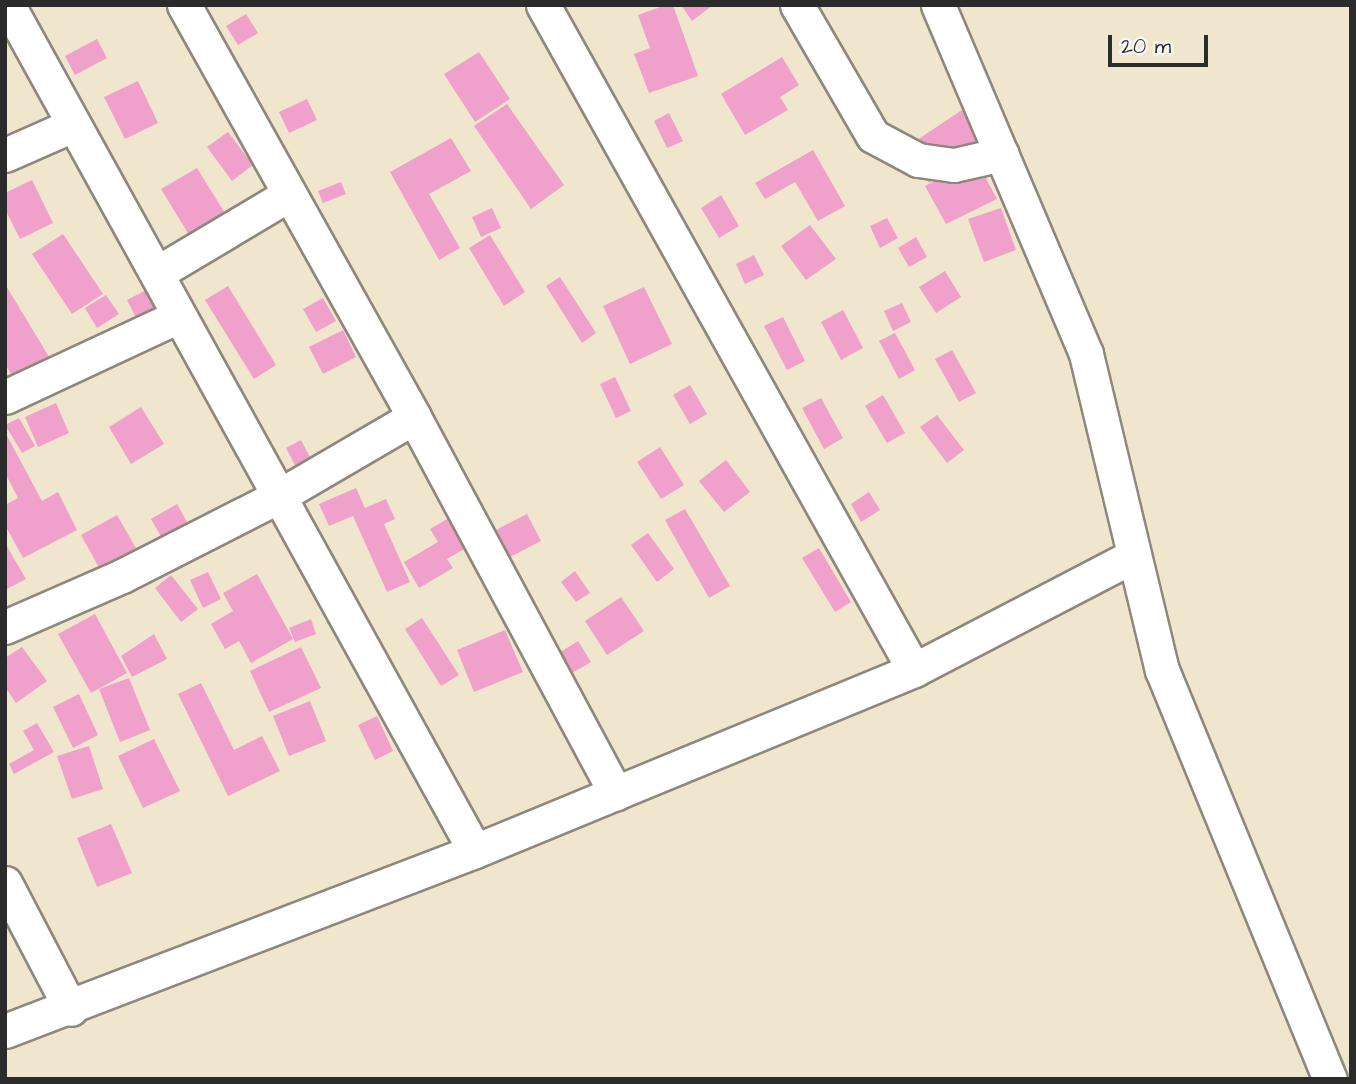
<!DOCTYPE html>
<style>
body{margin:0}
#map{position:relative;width:1356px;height:1084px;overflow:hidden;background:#f0e5cd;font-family:"Architects Daughter",sans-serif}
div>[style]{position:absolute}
.building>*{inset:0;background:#f0a1cb}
.roads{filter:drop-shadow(2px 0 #8e887c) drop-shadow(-2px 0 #8e887c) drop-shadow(0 2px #8e887c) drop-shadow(0 -2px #8e887c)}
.minor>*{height:33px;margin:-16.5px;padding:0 16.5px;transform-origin:16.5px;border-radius:16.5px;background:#fff}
span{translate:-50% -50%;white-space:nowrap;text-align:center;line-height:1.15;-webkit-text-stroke:5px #f6f6f2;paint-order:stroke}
.frame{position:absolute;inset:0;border:7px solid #2b2b2b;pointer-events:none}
.scale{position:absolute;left:1108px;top:35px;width:100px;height:32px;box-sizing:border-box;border:4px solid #2b2b2b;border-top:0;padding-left:9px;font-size:21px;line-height:24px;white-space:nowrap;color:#2b2b2b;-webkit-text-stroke:5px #f6f6f2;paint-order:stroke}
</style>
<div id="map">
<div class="building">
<div style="clip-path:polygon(666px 5px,673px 5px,698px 76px,649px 93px,634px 54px,650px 48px,638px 15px)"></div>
<div style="clip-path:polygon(681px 5px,713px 5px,692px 21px)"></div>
<div style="clip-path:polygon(246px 14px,258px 33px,238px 45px,226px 26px)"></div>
<div style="clip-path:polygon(97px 39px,107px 58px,75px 75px,65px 56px)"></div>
<div style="clip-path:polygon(479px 52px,510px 99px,475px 122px,444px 74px)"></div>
<div style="clip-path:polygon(782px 57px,799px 85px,780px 97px,788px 110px,745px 135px,721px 94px)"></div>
<div style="clip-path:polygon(138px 81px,158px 123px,125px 139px,104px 97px)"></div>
<div style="clip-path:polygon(307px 99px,317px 120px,289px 133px,279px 112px)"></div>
<div style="clip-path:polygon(507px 104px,564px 185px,531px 209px,474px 126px)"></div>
<div style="clip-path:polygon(965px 108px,988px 143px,929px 183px,905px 148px)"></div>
<div style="clip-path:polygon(669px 113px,683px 141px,667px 148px,654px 121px)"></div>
<div style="clip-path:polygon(228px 132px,253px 165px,232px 181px,207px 147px)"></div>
<div style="clip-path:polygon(451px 138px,471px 171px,429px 194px,460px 248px,439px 260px,390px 172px)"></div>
<div style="clip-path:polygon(813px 150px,845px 206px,818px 221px,795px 182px,765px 199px,755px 183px)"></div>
<div style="clip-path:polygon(976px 160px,997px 199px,946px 224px,925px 186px)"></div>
<div style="clip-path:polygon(197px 168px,233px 226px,197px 248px,161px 189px)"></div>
<div style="clip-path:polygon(32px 180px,53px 223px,20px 239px,5px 209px,5px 193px)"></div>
<div style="clip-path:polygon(341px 182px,346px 194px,323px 203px,318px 191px)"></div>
<div style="clip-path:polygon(721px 195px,739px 226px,719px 238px,701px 208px)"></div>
<div style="clip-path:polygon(492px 208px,501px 228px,481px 237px,472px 217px)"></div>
<div style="clip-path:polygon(1001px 208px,1016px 250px,984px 262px,968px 219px)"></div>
<div style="clip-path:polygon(887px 218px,898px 238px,880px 248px,870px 226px)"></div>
<div style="clip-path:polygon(810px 225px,836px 259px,806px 280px,781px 246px)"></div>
<div style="clip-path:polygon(63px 234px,103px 294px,72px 314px,32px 254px)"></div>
<div style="clip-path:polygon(490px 235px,525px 292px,504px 306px,469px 248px)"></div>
<div style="clip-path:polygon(916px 237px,927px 257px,909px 267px,898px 248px)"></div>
<div style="clip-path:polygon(754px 255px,764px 275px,745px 284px,736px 264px)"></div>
<div style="clip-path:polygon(945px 271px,961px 297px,936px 313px,919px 287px)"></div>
<div style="clip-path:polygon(560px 277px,596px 333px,582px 343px,546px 286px)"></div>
<div style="clip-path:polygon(5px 284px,57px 370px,21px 391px,5px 364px)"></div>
<div style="clip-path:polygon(228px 286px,276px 365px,254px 379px,205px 300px)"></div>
<div style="clip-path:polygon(152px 287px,170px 320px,144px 333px,127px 300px)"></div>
<div style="clip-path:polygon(644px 287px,672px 344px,630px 364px,603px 306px)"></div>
<div style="clip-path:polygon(106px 295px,119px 314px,97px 328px,85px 308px)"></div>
<div style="clip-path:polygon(323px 298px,336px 321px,316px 332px,303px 309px)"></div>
<div style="clip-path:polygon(902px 303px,911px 322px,893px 331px,884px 311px)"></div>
<div style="clip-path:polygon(843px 310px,863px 348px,841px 360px,821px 322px)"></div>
<div style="clip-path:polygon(783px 317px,805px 361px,787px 370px,764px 326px)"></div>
<div style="clip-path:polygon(343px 330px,356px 357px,323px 374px,309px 347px)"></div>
<div style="clip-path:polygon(895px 333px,915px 370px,899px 379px,879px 341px)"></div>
<div style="clip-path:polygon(952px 350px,976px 393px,959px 402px,935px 359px)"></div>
<div style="clip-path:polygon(615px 377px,631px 411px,616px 418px,600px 384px)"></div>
<div style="clip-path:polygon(690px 385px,707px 414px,690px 424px,673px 395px)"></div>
<div style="clip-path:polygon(883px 395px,905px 433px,887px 443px,865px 406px)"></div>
<div style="clip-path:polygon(821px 398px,843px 438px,824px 449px,802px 408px)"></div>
<div style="clip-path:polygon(56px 403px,69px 433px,38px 447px,25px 417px)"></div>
<div style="clip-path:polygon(141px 407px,164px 444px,131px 464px,109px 427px)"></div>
<div style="clip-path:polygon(937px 415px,964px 450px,947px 463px,920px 427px)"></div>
<div style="clip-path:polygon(19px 418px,35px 446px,22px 453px,5px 425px)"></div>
<div style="clip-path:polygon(5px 432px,42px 501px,58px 492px,77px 530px,23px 558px,5px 525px,5px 505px,18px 498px,5px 473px)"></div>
<div style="clip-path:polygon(301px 440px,315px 467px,300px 475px,286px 448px)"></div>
<div style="clip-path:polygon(660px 447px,684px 485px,661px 499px,637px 462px)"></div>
<div style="clip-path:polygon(726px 460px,750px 492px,724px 512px,699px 481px)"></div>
<div style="clip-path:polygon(356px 488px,365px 508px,386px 499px,395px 519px,384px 524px,410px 582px,387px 592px,353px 516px,329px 526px,319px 504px)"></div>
<div style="clip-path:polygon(869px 492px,880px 510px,861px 522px,851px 504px)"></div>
<div style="clip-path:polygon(177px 504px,197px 540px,171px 554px,151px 519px)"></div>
<div style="clip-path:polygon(685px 509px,730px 586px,709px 598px,665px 520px)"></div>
<div style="clip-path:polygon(527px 514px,541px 541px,510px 557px,496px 530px)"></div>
<div style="clip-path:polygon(117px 515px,145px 564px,108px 584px,81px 535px)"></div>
<div style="clip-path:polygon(449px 518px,466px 548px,447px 559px,453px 568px,419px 588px,404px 562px,438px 542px,430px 529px)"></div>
<div style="clip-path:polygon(648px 533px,674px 569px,657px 582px,631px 545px)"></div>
<div style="clip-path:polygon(5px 543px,26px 579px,5px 590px)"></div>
<div style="clip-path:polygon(819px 548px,851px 602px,835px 612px,802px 558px)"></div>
<div style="clip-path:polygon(575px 571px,590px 593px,576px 602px,561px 582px)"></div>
<div style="clip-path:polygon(208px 572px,221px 599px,203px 608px,190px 580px)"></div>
<div style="clip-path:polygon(257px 574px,293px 639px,251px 663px,239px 641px,225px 649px,211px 624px,233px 611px,223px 593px)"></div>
<div style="clip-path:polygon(171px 575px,198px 609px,181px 622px,155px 588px)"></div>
<div style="clip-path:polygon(621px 597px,644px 631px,607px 655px,585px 621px)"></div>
<div style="clip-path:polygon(95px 614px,127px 673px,91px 693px,58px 634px)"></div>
<div style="clip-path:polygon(422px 618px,459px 675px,441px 686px,405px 629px)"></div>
<div style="clip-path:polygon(311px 619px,316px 634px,295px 642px,289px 628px)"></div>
<div style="clip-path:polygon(505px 630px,523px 672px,474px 692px,457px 650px)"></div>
<div style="clip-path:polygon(154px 634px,167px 659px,132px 677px,121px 656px)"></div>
<div style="clip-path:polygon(578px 641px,591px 662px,572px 673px,559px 653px)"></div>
<div style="clip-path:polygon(22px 647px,47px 681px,16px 703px,5px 687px,5px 658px)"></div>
<div style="clip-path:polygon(301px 647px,321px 688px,269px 712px,250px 671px)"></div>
<div style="clip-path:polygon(129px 678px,150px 730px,120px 742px,99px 689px)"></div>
<div style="clip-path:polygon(201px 683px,234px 750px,262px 736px,280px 771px,228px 796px,178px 694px)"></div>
<div style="clip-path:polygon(79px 694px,98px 735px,73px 748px,53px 707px)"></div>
<div style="clip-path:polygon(310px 701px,326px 741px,289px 756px,273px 716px)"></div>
<div style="clip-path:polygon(377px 716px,393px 751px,375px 760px,358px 725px)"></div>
<div style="clip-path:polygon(37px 723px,54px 752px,14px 774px,9px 764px,34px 750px,23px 731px)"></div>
<div style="clip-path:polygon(154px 739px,180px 791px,143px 808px,118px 756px)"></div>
<div style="clip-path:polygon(89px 746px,103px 789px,72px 799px,57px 756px)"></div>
<div style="clip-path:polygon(111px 824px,132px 873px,97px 887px,77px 838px)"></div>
</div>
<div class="roads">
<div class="minor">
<div style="left:8px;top:5px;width:966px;rotate:61.1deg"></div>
<div style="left:184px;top:5px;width:472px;rotate:60.8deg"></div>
<div style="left:414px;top:417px;width:427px;rotate:61.8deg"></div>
<div style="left:543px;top:5px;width:761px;rotate:60.84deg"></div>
<div style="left:797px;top:5px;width:151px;rotate:59.9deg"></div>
<div style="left:873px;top:136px;width:51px;rotate:28.1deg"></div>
<div style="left:918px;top:160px;width:36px;rotate:8deg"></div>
<div style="left:954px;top:165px;width:49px;rotate:-12.9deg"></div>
<div style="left:938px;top:5px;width:379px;rotate:67deg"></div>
<div style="left:1086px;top:354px;width:325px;rotate:76.5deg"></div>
<div style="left:1162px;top:670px;width:442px;rotate:67.7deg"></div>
<div style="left:5px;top:155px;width:74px;rotate:-23.8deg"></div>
<div style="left:157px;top:273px;width:152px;rotate:-30.8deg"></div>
<div style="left:5px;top:397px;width:192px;rotate:-25deg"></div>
<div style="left:5px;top:627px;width:128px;rotate:-23.6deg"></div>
<div style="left:122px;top:576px;width:176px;rotate:-27deg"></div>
<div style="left:279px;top:496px;width:156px;rotate:-30.3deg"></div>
<div style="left:5px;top:883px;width:142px;rotate:62.4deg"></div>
<div style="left:5px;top:1031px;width:503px;rotate:-20.96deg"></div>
<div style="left:475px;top:851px;width:475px;rotate:-22.4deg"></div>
<div style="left:914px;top:670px;width:247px;rotate:-27.5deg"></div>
</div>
</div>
<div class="frame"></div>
<div class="scale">20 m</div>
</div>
